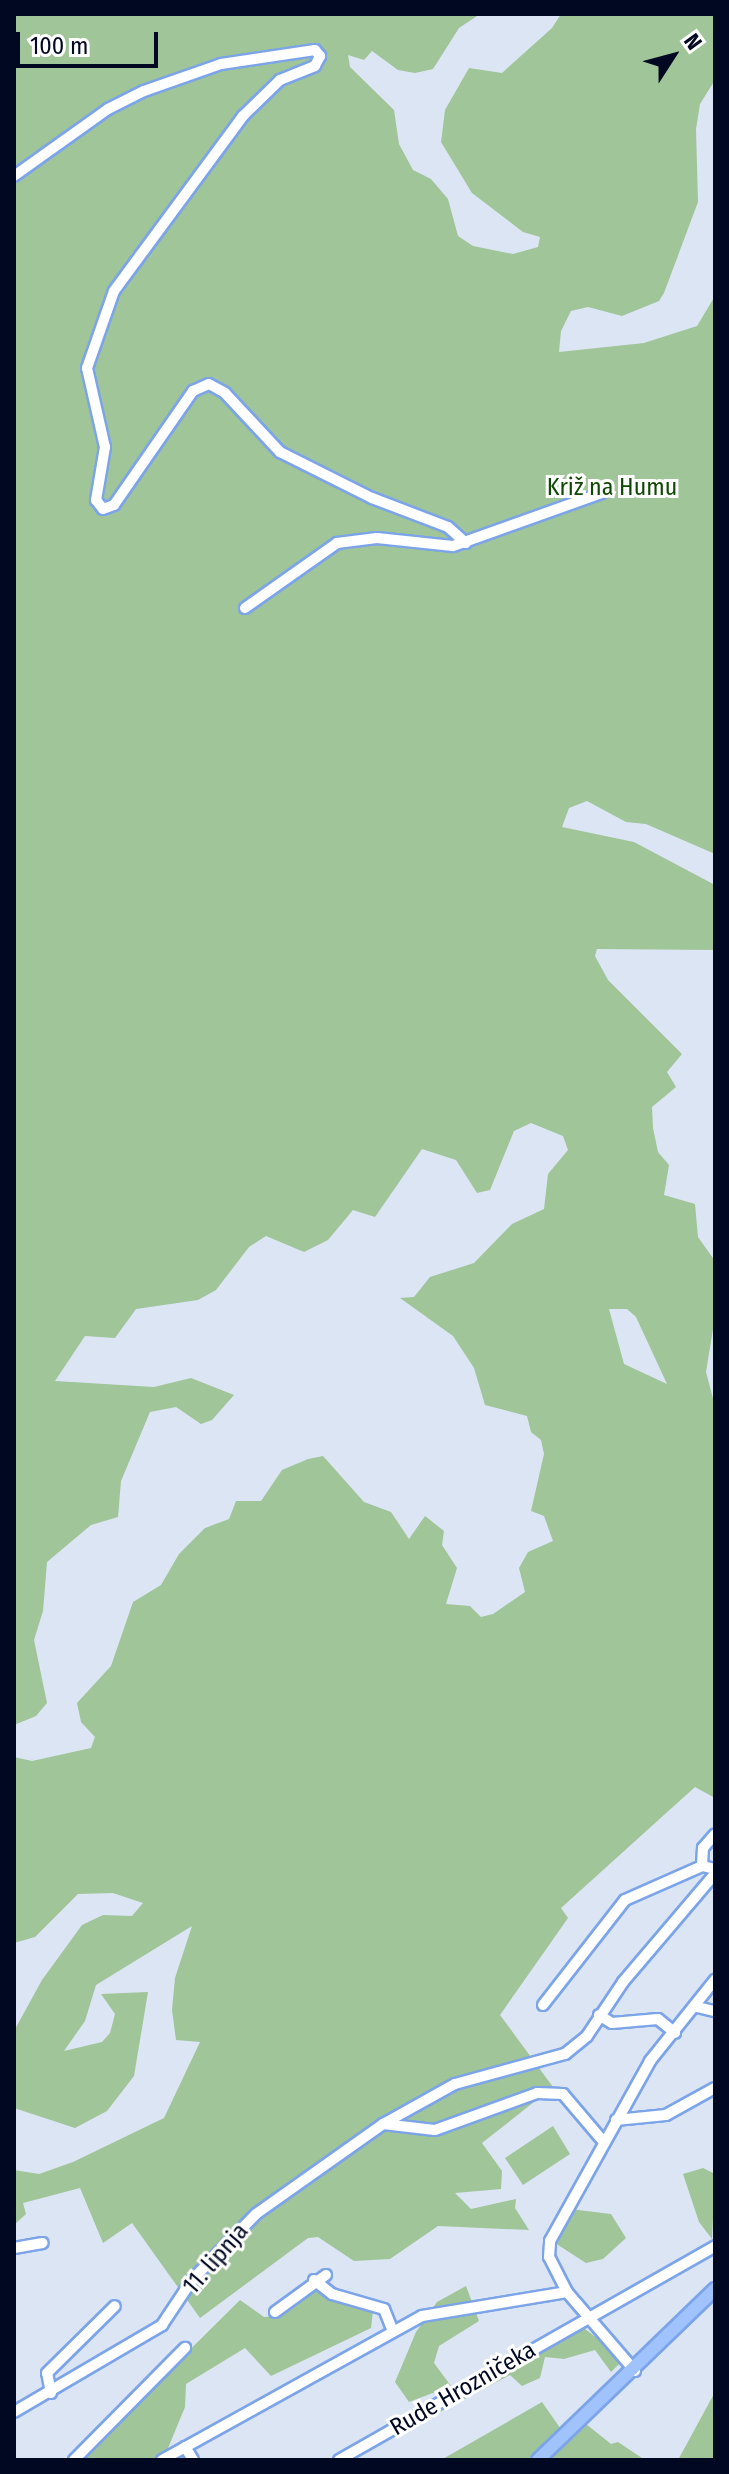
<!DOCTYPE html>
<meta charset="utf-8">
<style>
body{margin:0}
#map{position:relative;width:729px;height:2474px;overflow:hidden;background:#dce5f4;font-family:"Fira Sans Condensed",sans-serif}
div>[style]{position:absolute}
.green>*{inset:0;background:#9fc598}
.roads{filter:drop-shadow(2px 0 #7ca4e9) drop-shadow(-2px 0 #7ca4e9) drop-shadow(0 2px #7ca4e9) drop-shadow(0 -2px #7ca4e9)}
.minor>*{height:10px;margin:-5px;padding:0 5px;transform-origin:5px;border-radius:5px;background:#fff}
.major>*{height:12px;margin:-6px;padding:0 6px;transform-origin:6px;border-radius:6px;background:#a0c2fd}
span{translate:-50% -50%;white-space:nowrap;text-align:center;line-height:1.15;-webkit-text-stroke:6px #fff;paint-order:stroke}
.park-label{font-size:24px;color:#104905}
.street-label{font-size:24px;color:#010922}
.frame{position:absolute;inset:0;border:16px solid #010922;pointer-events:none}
.north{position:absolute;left:633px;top:16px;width:80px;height:80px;-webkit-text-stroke:6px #fff;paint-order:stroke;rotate:54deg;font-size:22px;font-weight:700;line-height:32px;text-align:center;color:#010922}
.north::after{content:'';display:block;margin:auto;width:28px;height:36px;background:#010922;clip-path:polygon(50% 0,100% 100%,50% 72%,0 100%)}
.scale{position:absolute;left:16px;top:32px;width:142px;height:36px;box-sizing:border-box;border:4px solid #010922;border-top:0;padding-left:10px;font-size:24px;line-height:28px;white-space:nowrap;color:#010922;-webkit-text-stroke:6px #fff;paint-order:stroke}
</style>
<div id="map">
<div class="green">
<div style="clip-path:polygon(evenodd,14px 14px,480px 14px,459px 28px,433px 69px,415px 73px,398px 70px,372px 51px,364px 60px,348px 55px,350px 67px,394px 110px,399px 144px,413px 170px,431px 179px,448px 199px,458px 236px,473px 246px,513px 254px,538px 247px,540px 237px,523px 232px,472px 193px,441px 142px,445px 110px,469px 68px,502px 73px,552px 28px,561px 14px,715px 14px,715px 80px,700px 104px,696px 129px,698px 202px,664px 293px,659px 301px,622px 316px,588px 307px,571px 311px,561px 331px,559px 352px,644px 343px,697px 326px,715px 296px,715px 854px,646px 824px,626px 822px,587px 801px,569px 808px,562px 827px,634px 842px,715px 885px,715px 950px,597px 949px,595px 956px,608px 980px,682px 1054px,667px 1072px,676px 1087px,652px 1107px,653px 1128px,658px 1152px,669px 1165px,664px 1195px,695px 1204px,698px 1237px,715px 1261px,715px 1317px,706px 1372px,715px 1406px,715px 1798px,695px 1787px,561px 1908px,568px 1918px,500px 2015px,553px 2087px,482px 2143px,502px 2171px,501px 2189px,455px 2193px,471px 2209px,516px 2199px,515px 2208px,529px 2230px,438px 2226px,390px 2259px,354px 2261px,318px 2237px,308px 2238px,200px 2318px,132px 2223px,103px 2243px,80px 2188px,23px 2203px,26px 2214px,14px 2225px,14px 2170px,39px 2174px,73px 2162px,164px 2118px,200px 2042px,176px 2040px,172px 2010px,175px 1978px,192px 1926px,96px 1985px,85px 2021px,64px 2051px,102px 2042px,110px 2033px,115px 2014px,101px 1994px,148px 1992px,134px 2076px,107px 2111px,75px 2128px,14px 2108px,14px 2031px,42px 1980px,82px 1925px,103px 1915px,132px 1916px,143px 1903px,113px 1893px,78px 1894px,35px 1937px,14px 1943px,14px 1757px,32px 1761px,91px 1748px,95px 1737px,81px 1722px,77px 1703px,111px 1666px,133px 1602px,161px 1585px,179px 1554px,205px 1528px,229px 1519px,236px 1501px,261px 1501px,282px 1470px,308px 1459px,323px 1456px,364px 1502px,391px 1512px,409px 1539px,425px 1516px,444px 1531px,442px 1545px,457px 1568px,446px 1604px,470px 1606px,481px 1617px,493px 1614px,525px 1592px,519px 1568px,528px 1552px,553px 1541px,544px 1516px,531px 1511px,544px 1454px,541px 1440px,531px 1432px,527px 1416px,485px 1405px,474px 1368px,453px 1336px,400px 1298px,414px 1297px,430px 1277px,474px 1263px,512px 1224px,544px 1209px,548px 1174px,568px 1150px,563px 1136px,531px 1123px,514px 1131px,490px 1190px,477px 1193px,456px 1160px,422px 1149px,375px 1217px,353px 1210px,328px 1240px,304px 1252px,266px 1236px,249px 1247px,216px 1290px,198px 1300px,136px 1309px,115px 1338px,85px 1336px,55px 1381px,154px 1387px,191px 1378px,234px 1395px,212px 1420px,201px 1424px,176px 1407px,150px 1412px,121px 1481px,118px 1517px,91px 1525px,47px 1562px,43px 1611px,34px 1640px,47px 1703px,36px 1716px,14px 1725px,14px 14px,609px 1309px,627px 1309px,636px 1317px,667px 1384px,624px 1364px,609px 1309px)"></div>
<div style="clip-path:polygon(553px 2126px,570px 2154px,523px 2185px,505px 2158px)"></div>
<div style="clip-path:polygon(703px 2168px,715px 2174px,712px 2239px,699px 2222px,683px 2174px)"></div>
<div style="clip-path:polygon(570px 2209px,611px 2214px,626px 2238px,603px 2259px,586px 2263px,555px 2243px)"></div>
<div style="clip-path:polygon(466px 2286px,479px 2321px,439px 2346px,434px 2363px,451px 2386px,409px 2402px,395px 2382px,416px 2332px,437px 2302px)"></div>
<div style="clip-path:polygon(314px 2288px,373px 2311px,371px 2328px,271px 2376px,245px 2348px,186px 2384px,185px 2407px,166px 2453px,154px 2460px,79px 2460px,240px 2300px,264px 2317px,280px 2316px)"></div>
<div style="clip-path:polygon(580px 2325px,616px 2353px,620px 2363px,611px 2372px,595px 2350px,564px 2359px,545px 2357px,540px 2378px,522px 2386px,510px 2375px,440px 2412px,441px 2406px)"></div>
<div style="clip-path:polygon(715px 2392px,715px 2460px,678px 2460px)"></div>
<div style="clip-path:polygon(542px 2402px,565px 2435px,581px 2420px,611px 2444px,618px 2442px,645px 2460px,441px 2460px)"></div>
</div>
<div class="roads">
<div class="minor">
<div style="left:14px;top:176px;width:115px;rotate:-35.5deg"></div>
<div style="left:108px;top:109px;width:40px;rotate:-26.6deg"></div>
<div style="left:144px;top:91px;width:82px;rotate:-19.3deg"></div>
<div style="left:221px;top:64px;width:95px;rotate:-8.5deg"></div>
<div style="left:315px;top:50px;width:8px;rotate:50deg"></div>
<div style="left:320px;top:56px;width:11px;rotate:117deg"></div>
<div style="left:315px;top:66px;width:38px;rotate:158deg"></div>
<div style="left:280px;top:80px;width:52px;rotate:135.8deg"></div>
<div style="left:243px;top:116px;width:217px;rotate:126.4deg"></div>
<div style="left:114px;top:291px;width:82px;rotate:109.3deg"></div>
<div style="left:87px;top:368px;width:81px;rotate:77.2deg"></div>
<div style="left:105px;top:447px;width:54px;rotate:99.6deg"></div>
<div style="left:96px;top:500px;width:11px;rotate:52deg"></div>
<div style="left:103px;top:509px;width:12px;rotate:-20deg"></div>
<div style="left:114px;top:505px;width:139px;rotate:-55.3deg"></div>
<div style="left:193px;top:391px;width:17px;rotate:-24deg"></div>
<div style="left:209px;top:384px;width:18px;rotate:29deg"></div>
<div style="left:225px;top:393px;width:81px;rotate:47deg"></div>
<div style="left:280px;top:452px;width:103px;rotate:26.6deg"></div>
<div style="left:372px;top:498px;width:81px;rotate:20.9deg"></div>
<div style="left:448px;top:527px;width:24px;rotate:42deg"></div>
<div style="left:245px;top:608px;width:113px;rotate:-35.2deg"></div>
<div style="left:337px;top:543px;width:40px;rotate:-7.1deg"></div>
<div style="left:377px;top:538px;width:76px;rotate:6deg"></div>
<div style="left:453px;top:546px;width:158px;rotate:-19.6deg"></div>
<div style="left:702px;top:1866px;width:18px;rotate:-87deg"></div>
<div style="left:703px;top:1848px;width:18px;rotate:-49deg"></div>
<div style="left:543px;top:2005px;width:133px;rotate:-52deg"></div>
<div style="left:625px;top:1900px;width:84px;rotate:-23.8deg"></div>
<div style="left:702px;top:1866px;width:13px;rotate:13deg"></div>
<div style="left:697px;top:2007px;width:18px;rotate:13deg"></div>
<div style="left:599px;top:2015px;width:15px;rotate:32deg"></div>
<div style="left:612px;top:2023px;width:46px;rotate:-5deg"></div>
<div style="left:658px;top:2019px;width:22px;rotate:39deg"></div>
<div style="left:616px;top:2120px;width:50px;rotate:-5.7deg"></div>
<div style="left:666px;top:2115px;width:56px;rotate:-28.9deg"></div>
<div style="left:383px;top:2124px;width:52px;rotate:6.6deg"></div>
<div style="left:435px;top:2130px;width:109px;rotate:-19.9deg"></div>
<div style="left:537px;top:2093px;width:26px;rotate:2deg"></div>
<div style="left:563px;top:2094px;width:62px;rotate:49.6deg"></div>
<div style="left:14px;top:2248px;width:29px;rotate:-10deg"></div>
<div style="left:314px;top:2280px;width:23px;rotate:38deg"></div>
<div style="left:332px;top:2294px;width:54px;rotate:16.1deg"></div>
<div style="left:384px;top:2309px;width:24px;rotate:68deg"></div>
<div style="left:275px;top:2312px;width:63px;rotate:-36deg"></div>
<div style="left:635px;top:2371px;width:104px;rotate:-130.7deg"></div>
<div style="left:567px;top:2292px;width:39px;rotate:-117deg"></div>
<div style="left:549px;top:2257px;width:16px;rotate:-86deg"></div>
<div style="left:550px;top:2241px;width:206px;rotate:-60.9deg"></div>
<div style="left:650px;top:2061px;width:104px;rotate:-51.3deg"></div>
<div style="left:51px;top:2393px;width:20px;rotate:-101deg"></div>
<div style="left:47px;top:2373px;width:95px;rotate:-44.6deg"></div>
<div style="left:14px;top:2412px;width:172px;rotate:-30.4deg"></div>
<div style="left:162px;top:2325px;width:54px;rotate:-56.3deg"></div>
<div style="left:192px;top:2280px;width:92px;rotate:-45.9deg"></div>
<div style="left:256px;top:2214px;width:156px;rotate:-35.3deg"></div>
<div style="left:383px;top:2124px;width:82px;rotate:-29.1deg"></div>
<div style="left:455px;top:2084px;width:114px;rotate:-15.3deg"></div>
<div style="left:565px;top:2054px;width:28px;rotate:-39deg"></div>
<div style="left:587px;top:2036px;width:65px;rotate:-56.3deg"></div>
<div style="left:623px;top:1982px;width:142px;rotate:-49.6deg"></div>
<div style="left:185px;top:2447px;width:15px;rotate:58deg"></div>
<div style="left:74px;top:2460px;width:158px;rotate:-45.3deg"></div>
<div style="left:162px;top:2460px;width:297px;rotate:-29deg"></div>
<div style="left:422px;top:2316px;width:147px;rotate:-9.4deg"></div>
<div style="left:339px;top:2460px;width:433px;rotate:-29.6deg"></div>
</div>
<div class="major">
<div style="left:538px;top:2460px;width:246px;rotate:-44deg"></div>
</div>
</div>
<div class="park-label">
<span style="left:612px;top:488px">Križ na Humu</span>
</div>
<div class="street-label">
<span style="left:216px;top:2259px;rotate:-49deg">11. lipnja</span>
<span style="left:463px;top:2389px;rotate:-30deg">Rude Hrozničeka</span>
</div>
<div class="frame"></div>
<div class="north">N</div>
<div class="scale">100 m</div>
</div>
